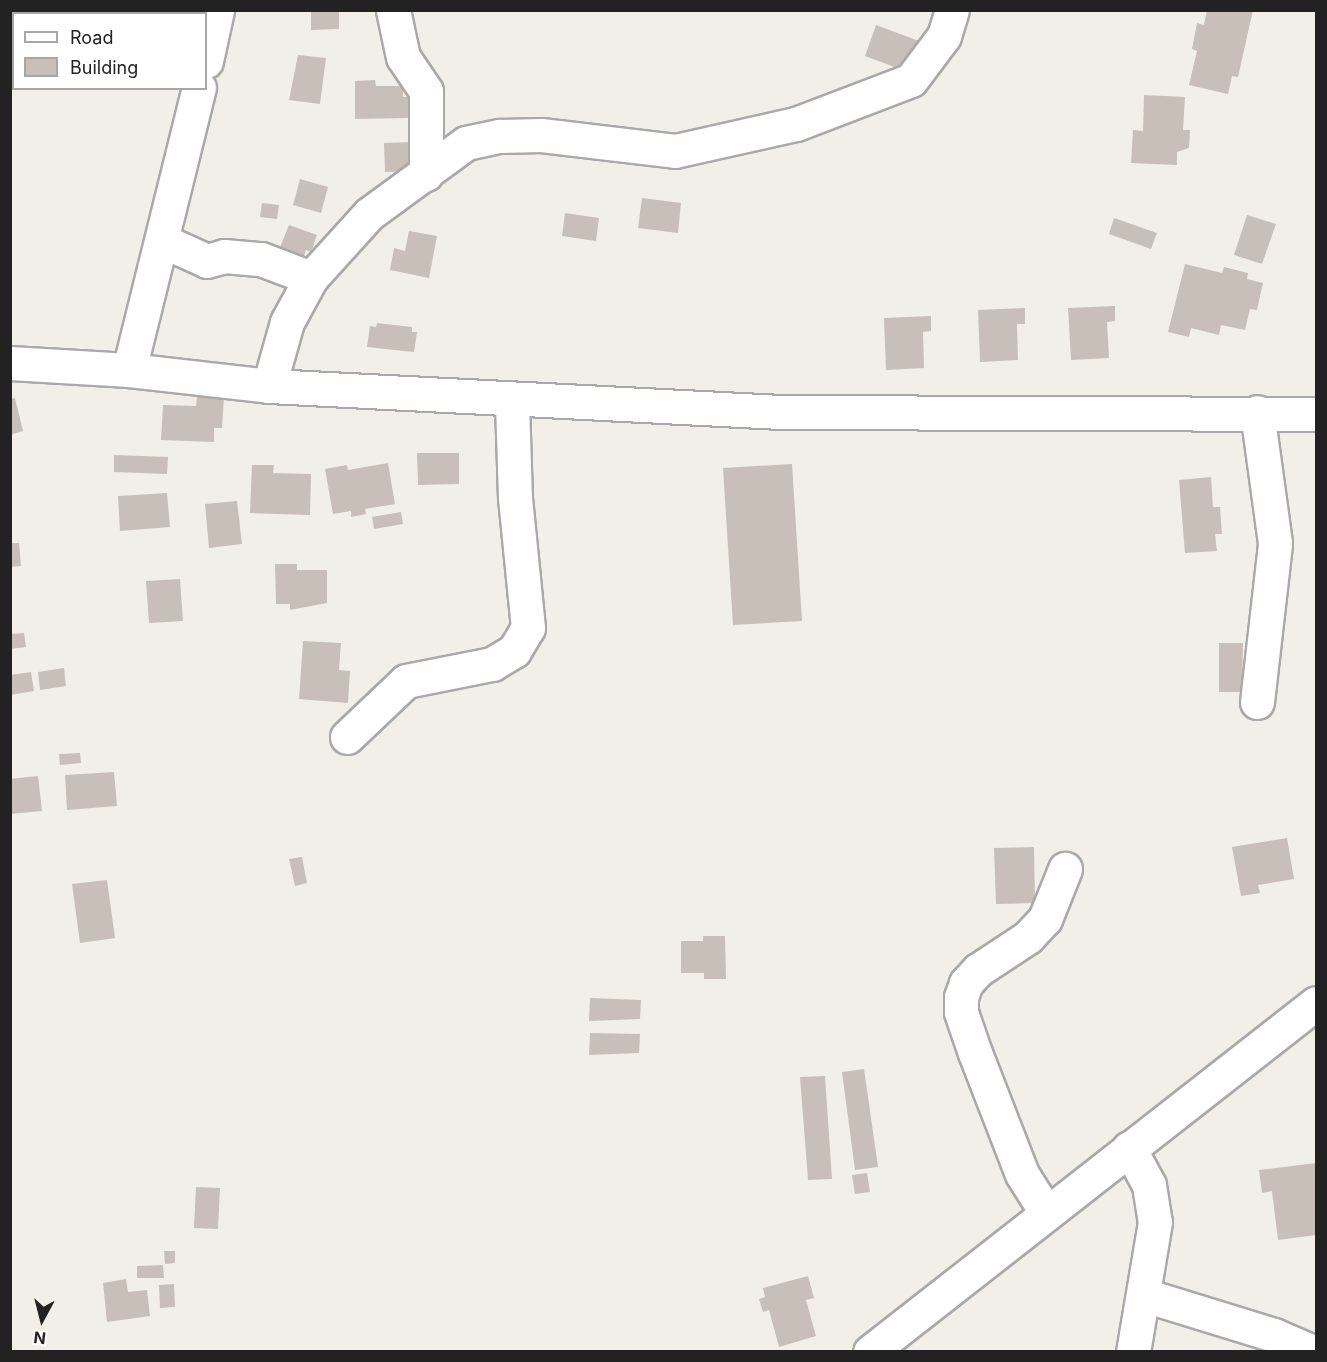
<!DOCTYPE html>
<style>
body{margin:0}
#map{position:relative;width:1327px;height:1362px;overflow:hidden;background:#f2efe9;font-family:Inter,sans-serif}
div>[style]{position:absolute}
.building>*{inset:0;background:#c7bfb8}
.roads{filter:drop-shadow(2px 0 #a9a9a9) drop-shadow(-2px 0 #a9a9a9) drop-shadow(0 2px #a9a9a9) drop-shadow(0 -2px #a9a9a9)}
.minor>*{height:33px;margin:-16.5px;padding:0 16.5px;transform-origin:16.5px;border-radius:16.5px;background:#fff}
span{translate:-50% -50%;white-space:nowrap;text-align:center;line-height:1.15;-webkit-text-stroke:6px #fff;paint-order:stroke}
.frame{position:absolute;inset:0;border:12px solid #222;pointer-events:none}
.legend{position:absolute;left:12px;top:12px;width:195px;height:78px;box-sizing:border-box;background:#fff;border:2px solid #a7a7a7;margin:0;padding:8px 10px;list-style:none;font-size:18px;color:#222}
.legend li{display:flex;align-items:center;gap:12px;height:30px}
.legend b{width:30px;border:2px solid #a7a7a7}
.north{position:absolute;left:12px;top:1290px;width:60px;height:60px;-webkit-text-stroke:4px #fff;paint-order:stroke;rotate:187deg;font-size:16px;font-weight:700;line-height:24px;text-align:center;color:#222}
.north::after{content:'';display:block;margin:auto;width:21px;height:27px;background:#222;clip-path:polygon(50% 0,100% 100%,50% 72%,0 100%)}
</style>
<div id="map">
<div class="building">
<div style="clip-path:polygon(311px 10px,339px 10px,339px 29px,311px 30px)"></div>
<div style="clip-path:polygon(1207px 10px,1253px 10px,1238px 77px,1232px 76px,1228px 94px,1189px 85px,1197px 51px,1192px 49px,1197px 23px,1204px 25px)"></div>
<div style="clip-path:polygon(876px 25px,919px 41px,908px 72px,865px 56px)"></div>
<div style="clip-path:polygon(298px 55px,326px 58px,320px 104px,289px 100px)"></div>
<div style="clip-path:polygon(375px 80px,376px 86px,403px 86px,403px 97px,408px 97px,408px 118px,355px 119px,355px 81px)"></div>
<div style="clip-path:polygon(1144px 95px,1185px 97px,1183px 130px,1190px 130px,1189px 148px,1177px 152px,1177px 165px,1131px 163px,1133px 130px,1143px 131px)"></div>
<div style="clip-path:polygon(415px 142px,416px 171px,385px 172px,384px 143px)"></div>
<div style="clip-path:polygon(300px 179px,328px 187px,321px 213px,293px 205px)"></div>
<div style="clip-path:polygon(642px 198px,681px 203px,678px 233px,638px 228px)"></div>
<div style="clip-path:polygon(262px 203px,279px 205px,277px 219px,260px 217px)"></div>
<div style="clip-path:polygon(565px 213px,599px 218px,596px 241px,562px 236px)"></div>
<div style="clip-path:polygon(1247px 215px,1276px 224px,1262px 264px,1234px 255px)"></div>
<div style="clip-path:polygon(1114px 218px,1157px 233px,1151px 249px,1109px 234px)"></div>
<div style="clip-path:polygon(289px 225px,317px 235px,311px 252px,306px 250px,302px 261px,278px 252px)"></div>
<div style="clip-path:polygon(409px 231px,437px 236px,429px 278px,390px 270px,394px 248px,405px 251px)"></div>
<div style="clip-path:polygon(1185px 264px,1222px 273px,1224px 267px,1248px 273px,1247px 279px,1263px 283px,1257px 310px,1250px 309px,1245px 330px,1221px 325px,1219px 335px,1191px 328px,1189px 337px,1168px 332px)"></div>
<div style="clip-path:polygon(1115px 306px,1115px 321px,1107px 322px,1109px 358px,1071px 360px,1068px 308px)"></div>
<div style="clip-path:polygon(1025px 308px,1025px 324px,1017px 324px,1018px 360px,980px 362px,978px 310px)"></div>
<div style="clip-path:polygon(931px 316px,931px 331px,923px 332px,924px 368px,886px 370px,884px 318px)"></div>
<div style="clip-path:polygon(377px 323px,412px 327px,412px 332px,417px 332px,414px 352px,367px 347px,370px 326px,376px 327px)"></div>
<div style="clip-path:polygon(197px 396px,224px 397px,222px 428px,214px 428px,214px 442px,161px 440px,163px 405px,196px 406px)"></div>
<div style="clip-path:polygon(15px 398px,23px 431px,10px 435px,10px 399px)"></div>
<div style="clip-path:polygon(417px 453px,459px 453px,459px 484px,418px 485px)"></div>
<div style="clip-path:polygon(114px 455px,168px 457px,167px 474px,114px 472px)"></div>
<div style="clip-path:polygon(388px 463px,395px 504px,365px 509px,366px 514px,351px 517px,351px 511px,333px 514px,325px 469px,347px 465px,348px 470px)"></div>
<div style="clip-path:polygon(792px 464px,802px 621px,733px 625px,723px 468px)"></div>
<div style="clip-path:polygon(252px 465px,274px 465px,273px 473px,311px 474px,310px 515px,250px 513px)"></div>
<div style="clip-path:polygon(1211px 477px,1213px 507px,1220px 507px,1222px 534px,1215px 534px,1217px 551px,1185px 553px,1179px 480px)"></div>
<div style="clip-path:polygon(167px 493px,170px 527px,120px 531px,118px 496px)"></div>
<div style="clip-path:polygon(237px 501px,242px 544px,209px 548px,205px 504px)"></div>
<div style="clip-path:polygon(401px 512px,403px 524px,374px 529px,372px 517px)"></div>
<div style="clip-path:polygon(10px 543px,19px 543px,21px 566px,10px 567px)"></div>
<div style="clip-path:polygon(275px 564px,297px 564px,297px 570px,327px 570px,327px 603px,290px 610px,290px 604px,276px 604px)"></div>
<div style="clip-path:polygon(180px 579px,183px 621px,149px 623px,146px 581px)"></div>
<div style="clip-path:polygon(24px 633px,26px 647px,10px 649px,10px 634px)"></div>
<div style="clip-path:polygon(303px 641px,341px 643px,339px 670px,350px 671px,348px 703px,299px 699px)"></div>
<div style="clip-path:polygon(1219px 643px,1243px 643px,1242px 692px,1219px 692px)"></div>
<div style="clip-path:polygon(64px 668px,66px 686px,40px 690px,38px 672px)"></div>
<div style="clip-path:polygon(31px 672px,34px 691px,10px 695px,10px 675px)"></div>
<div style="clip-path:polygon(80px 753px,81px 763px,60px 765px,59px 754px)"></div>
<div style="clip-path:polygon(114px 772px,117px 806px,67px 810px,65px 775px)"></div>
<div style="clip-path:polygon(38px 776px,42px 811px,10px 814px,10px 779px)"></div>
<div style="clip-path:polygon(1287px 838px,1294px 879px,1258px 885px,1260px 893px,1241px 896px,1232px 847px)"></div>
<div style="clip-path:polygon(1034px 847px,1035px 903px,996px 904px,994px 848px)"></div>
<div style="clip-path:polygon(302px 857px,307px 883px,295px 886px,289px 859px)"></div>
<div style="clip-path:polygon(107px 880px,115px 938px,80px 943px,72px 884px)"></div>
<div style="clip-path:polygon(703px 936px,725px 936px,726px 979px,704px 979px,704px 973px,681px 973px,681px 941px,703px 941px)"></div>
<div style="clip-path:polygon(590px 998px,641px 1000px,640px 1019px,589px 1021px)"></div>
<div style="clip-path:polygon(590px 1033px,640px 1034px,639px 1053px,589px 1055px)"></div>
<div style="clip-path:polygon(864px 1069px,878px 1167px,855px 1170px,842px 1072px)"></div>
<div style="clip-path:polygon(825px 1076px,832px 1179px,808px 1180px,800px 1077px)"></div>
<div style="clip-path:polygon(1316px 1163px,1316px 1235px,1278px 1240px,1272px 1191px,1262px 1193px,1259px 1170px)"></div>
<div style="clip-path:polygon(867px 1173px,870px 1192px,855px 1194px,852px 1175px)"></div>
<div style="clip-path:polygon(196px 1187px,220px 1188px,218px 1229px,194px 1228px)"></div>
<div style="clip-path:polygon(164px 1251px,175px 1251px,175px 1263px,165px 1264px)"></div>
<div style="clip-path:polygon(163px 1265px,164px 1278px,137px 1278px,137px 1266px)"></div>
<div style="clip-path:polygon(808px 1276px,814px 1298px,806px 1300px,816px 1336px,779px 1347px,769px 1310px,763px 1312px,759px 1299px,765px 1297px,763px 1288px)"></div>
<div style="clip-path:polygon(126px 1279px,128px 1292px,147px 1290px,150px 1316px,107px 1322px,103px 1283px)"></div>
<div style="clip-path:polygon(174px 1284px,175px 1307px,160px 1308px,159px 1285px)"></div>
</div>
<div class="roads">
<div class="minor">
<div style="left:393px;top:10px;width:48px;rotate:78deg"></div>
<div style="left:403px;top:57px;width:41px;rotate:55.9deg"></div>
<div style="left:426px;top:91px;width:83px;rotate:90deg"></div>
<div style="left:206px;top:61px;width:52px;rotate:-77.8deg"></div>
<div style="left:163px;top:241px;width:48px;rotate:24.4deg"></div>
<div style="left:207px;top:261px;width:18px;rotate:-16deg"></div>
<div style="left:224px;top:256px;width:37px;rotate:5deg"></div>
<div style="left:261px;top:259px;width:53px;rotate:20.8deg"></div>
<div style="left:10px;top:363px;width:119px;rotate:3.4deg"></div>
<div style="left:129px;top:370px;width:141px;rotate:6.5deg"></div>
<div style="left:269px;top:386px;width:512px;rotate:2.91deg"></div>
<div style="left:780px;top:412px;width:536px;rotate:0.21deg"></div>
<div style="left:129px;top:370px;width:291px;rotate:-76.1deg"></div>
<div style="left:269px;top:386px;width:66px;rotate:-74.3deg"></div>
<div style="left:287px;top:322px;width:50px;rotate:-61.4deg"></div>
<div style="left:311px;top:278px;width:86px;rotate:-47.8deg"></div>
<div style="left:369px;top:214px;width:120px;rotate:-36.2deg"></div>
<div style="left:466px;top:143px;width:35px;rotate:-12deg"></div>
<div style="left:500px;top:136px;width:41px;rotate:-1.4deg"></div>
<div style="left:541px;top:135px;width:135px;rotate:6.8deg"></div>
<div style="left:675px;top:151px;width:124px;rotate:-12.6deg"></div>
<div style="left:796px;top:124px;width:123px;rotate:-20.9deg"></div>
<div style="left:911px;top:80px;width:55px;rotate:-53.1deg"></div>
<div style="left:944px;top:36px;width:27px;rotate:-73deg"></div>
<div style="left:1257px;top:702px;width:160px;rotate:-83.5deg"></div>
<div style="left:1275px;top:543px;width:132px;rotate:-97.8deg"></div>
<div style="left:347px;top:737px;width:81px;rotate:-43.5deg"></div>
<div style="left:406px;top:681px;width:88px;rotate:-11.2deg"></div>
<div style="left:492px;top:664px;width:26px;rotate:-31deg"></div>
<div style="left:514px;top:651px;width:27px;rotate:-59deg"></div>
<div style="left:528px;top:628px;width:131px;rotate:-95.7deg"></div>
<div style="left:515px;top:498px;width:98px;rotate:-91.8deg"></div>
<div style="left:1129px;top:1148px;width:42px;rotate:61.6deg"></div>
<div style="left:1149px;top:1185px;width:37px;rotate:81deg"></div>
<div style="left:1155px;top:1222px;width:132px;rotate:99.6deg"></div>
<div style="left:1046px;top:1212px;width:45px;rotate:-122.3deg"></div>
<div style="left:1022px;top:1174px;width:130px;rotate:-111.2deg"></div>
<div style="left:975px;top:1053px;width:43px;rotate:-108.9deg"></div>
<div style="left:961px;top:1012px;width:15px;rotate:-90deg"></div>
<div style="left:961px;top:997px;width:15px;rotate:-70deg"></div>
<div style="left:966px;top:983px;width:18px;rotate:-47deg"></div>
<div style="left:978px;top:970px;width:60px;rotate:-33.4deg"></div>
<div style="left:1028px;top:937px;width:25px;rotate:-47deg"></div>
<div style="left:1045px;top:919px;width:54px;rotate:-68.2deg"></div>
<div style="left:1144px;top:1295px;width:136px;rotate:17.1deg"></div>
<div style="left:1274px;top:1335px;width:43px;rotate:23.6deg"></div>
<div style="left:870px;top:1352px;width:566px;rotate:-38.04deg"></div>
</div>
</div>
<div class="frame"></div>
<ul class="legend">
<li><b style="height:8px;background:#fff"></b>Road</li>
<li><b style="height:16px;background:#c7bfb8"></b>Building</li>
</ul>
<div class="north">N</div>
</div>
